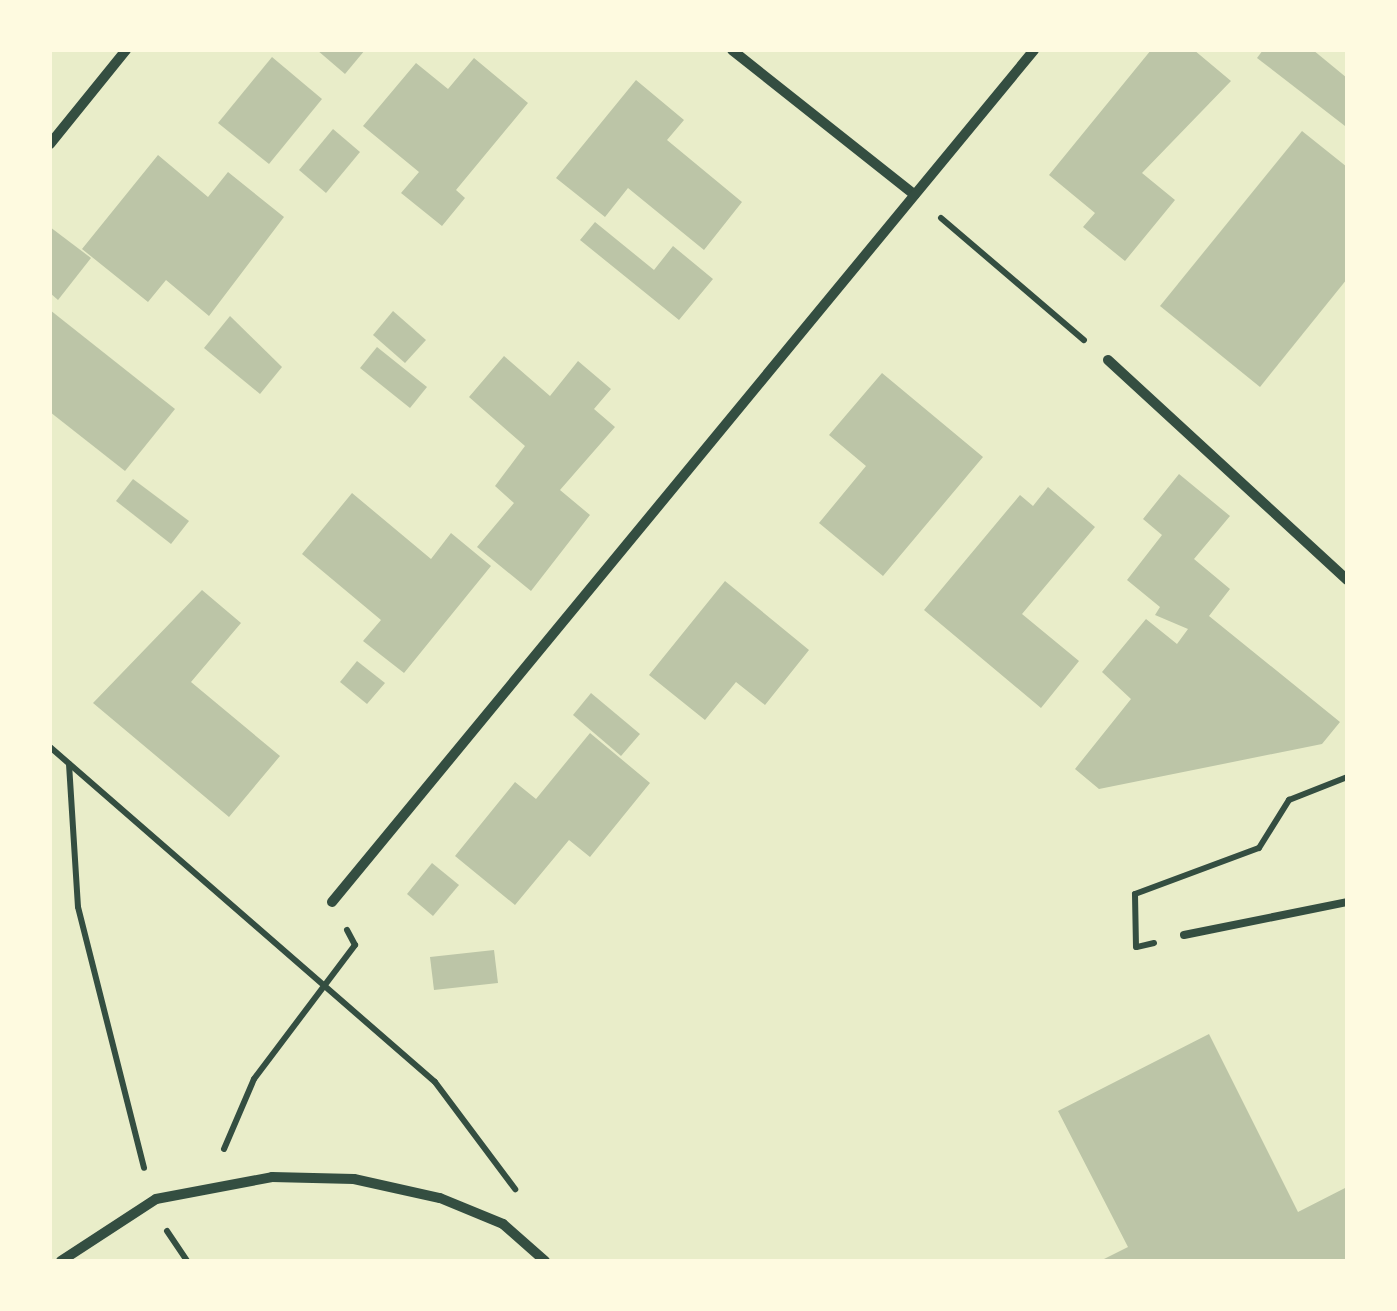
<!DOCTYPE html>
<style>
body{margin:0}
#map{position:relative;width:1397px;height:1311px;overflow:hidden;background:#e9edc9;font-family:Cabin,sans-serif}
div>[style]{position:absolute}
.building>*{inset:0;background:#bcc5a7}
.path>*{height:6px;margin:-3px;padding:0 3px;transform-origin:3px;border-radius:3px;background:#344e41}
.service>*{height:8px;margin:-4px;padding:0 4px;transform-origin:4px;border-radius:4px;background:#344e41}
.minor>*{height:10px;margin:-5px;padding:0 5px;transform-origin:5px;border-radius:5px;background:#344e41}
span{translate:-50% -50%;white-space:nowrap;text-align:center;line-height:1.15;-webkit-text-stroke:8px #fefae0;paint-order:stroke}
.frame{position:absolute;inset:0;border:52px solid #fefae0;pointer-events:none}
</style>
<div id="map">
<div class="building">
<div style="clip-path:polygon(317px 50px,365px 50px,345px 74px)"></div>
<div style="clip-path:polygon(1151px 50px,1194px 50px,1231px 81px,1142px 173px,1175px 200px,1125px 261px,1083px 227px,1095px 213px,1049px 175px)"></div>
<div style="clip-path:polygon(1263px 50px,1313px 50px,1347px 78px,1345px 126px,1257px 58px)"></div>
<div style="clip-path:polygon(272px 57px,322px 99px,269px 164px,218px 123px)"></div>
<div style="clip-path:polygon(474px 58px,528px 103px,456px 190px,465px 198px,442px 226px,401px 193px,419px 172px,363px 126px,416px 63px,448px 89px)"></div>
<div style="clip-path:polygon(636px 80px,684px 120px,667px 140px,742px 202px,704px 250px,628px 188px,605px 217px,556px 178px)"></div>
<div style="clip-path:polygon(333px 129px,360px 152px,326px 193px,299px 170px)"></div>
<div style="clip-path:polygon(1302px 131px,1347px 167px,1347px 279px,1260px 387px,1160px 306px)"></div>
<div style="clip-path:polygon(158px 155px,208px 197px,228px 172px,284px 217px,209px 316px,166px 280px,148px 302px,82px 249px)"></div>
<div style="clip-path:polygon(595px 222px,654px 270px,673px 246px,713px 279px,679px 320px,580px 240px)"></div>
<div style="clip-path:polygon(50px 227px,91px 258px,58px 300px,50px 293px)"></div>
<div style="clip-path:polygon(50px 310px,175px 409px,125px 471px,50px 412px)"></div>
<div style="clip-path:polygon(393px 311px,426px 340px,405px 363px,373px 335px)"></div>
<div style="clip-path:polygon(230px 316px,282px 367px,260px 394px,204px 348px)"></div>
<div style="clip-path:polygon(377px 347px,427px 387px,410px 408px,360px 368px)"></div>
<div style="clip-path:polygon(504px 356px,550px 396px,578px 361px,611px 389px,594px 409px,615px 427px,560px 490px,590px 515px,531px 591px,477px 547px,514px 503px,495px 486px,525px 446px,469px 397px)"></div>
<div style="clip-path:polygon(882px 373px,983px 457px,883px 576px,819px 523px,866px 466px,829px 435px)"></div>
<div style="clip-path:polygon(1179px 474px,1230px 516px,1194px 559px,1230px 589px,1209px 616px,1340px 722px,1322px 744px,1099px 789px,1075px 769px,1131px 699px,1102px 672px,1146px 619px,1177px 644px,1188px 629px,1155px 615px,1160px 607px,1127px 580px,1162px 535px,1143px 519px)"></div>
<div style="clip-path:polygon(133px 479px,189px 521px,171px 544px,116px 501px)"></div>
<div style="clip-path:polygon(1048px 487px,1095px 527px,1022px 614px,1079px 661px,1041px 708px,924px 610px,1020px 495px,1033px 506px)"></div>
<div style="clip-path:polygon(352px 493px,431px 559px,451px 533px,491px 566px,404px 673px,363px 641px,381px 620px,302px 554px)"></div>
<div style="clip-path:polygon(725px 581px,809px 650px,765px 705px,736px 682px,705px 720px,649px 675px)"></div>
<div style="clip-path:polygon(202px 590px,241px 623px,191px 682px,280px 756px,229px 817px,93px 703px)"></div>
<div style="clip-path:polygon(357px 661px,385px 683px,367px 704px,340px 682px)"></div>
<div style="clip-path:polygon(591px 693px,640px 734px,621px 756px,573px 715px)"></div>
<div style="clip-path:polygon(590px 733px,650px 783px,590px 857px,569px 840px,515px 905px,455px 856px,515px 782px,536px 799px)"></div>
<div style="clip-path:polygon(432px 863px,459px 885px,433px 916px,407px 894px)"></div>
<div style="clip-path:polygon(494px 950px,498px 983px,434px 990px,430px 957px)"></div>
<div style="clip-path:polygon(1209px 1034px,1298px 1212px,1347px 1187px,1347px 1261px,1100px 1261px,1128px 1247px,1058px 1111px)"></div>
</div>
<div class="path">
<div style="left:941px;top:218px;width:188px;rotate:40.5deg"></div>
<div style="left:50px;top:747px;width:510px;rotate:41.03deg"></div>
<div style="left:435px;top:1082px;width:134px;rotate:53.2deg"></div>
<div style="left:69px;top:764px;width:143px;rotate:86.4deg"></div>
<div style="left:78px;top:907px;width:269px;rotate:75.8deg"></div>
<div style="left:1154px;top:943px;width:18px;rotate:167deg"></div>
<div style="left:1136px;top:947px;width:53px;rotate:-91.1deg"></div>
<div style="left:1135px;top:894px;width:132px;rotate:-20.4deg"></div>
<div style="left:1259px;top:848px;width:57px;rotate:-58deg"></div>
<div style="left:1289px;top:800px;width:62px;rotate:-21.6deg"></div>
<div style="left:224px;top:1149px;width:76px;rotate:-66.8deg"></div>
<div style="left:254px;top:1079px;width:168px;rotate:-53deg"></div>
<div style="left:355px;top:945px;width:17px;rotate:-118deg"></div>
<div style="left:167px;top:1231px;width:36px;rotate:56deg"></div>
</div>
<div class="service">
<div style="left:1184px;top:935px;width:166px;rotate:-11.4deg"></div>
</div>
<div class="minor">
<div style="left:732px;top:50px;width:233px;rotate:38.4deg"></div>
<div style="left:50px;top:144px;width:121px;rotate:-51deg"></div>
<div style="left:1108px;top:360px;width:325px;rotate:42.6deg"></div>
<div style="left:332px;top:902px;width:1104px;rotate:-50.51deg"></div>
<div style="left:61px;top:1261px;width:113px;rotate:-33.1deg"></div>
<div style="left:156px;top:1199px;width:118px;rotate:-10.7deg"></div>
<div style="left:272px;top:1177px;width:82px;rotate:1.4deg"></div>
<div style="left:354px;top:1179px;width:88px;rotate:12.5deg"></div>
<div style="left:440px;top:1198px;width:68px;rotate:22.4deg"></div>
<div style="left:503px;top:1224px;width:56px;rotate:41.4deg"></div>
</div>
<div class="frame"></div>
</div>
